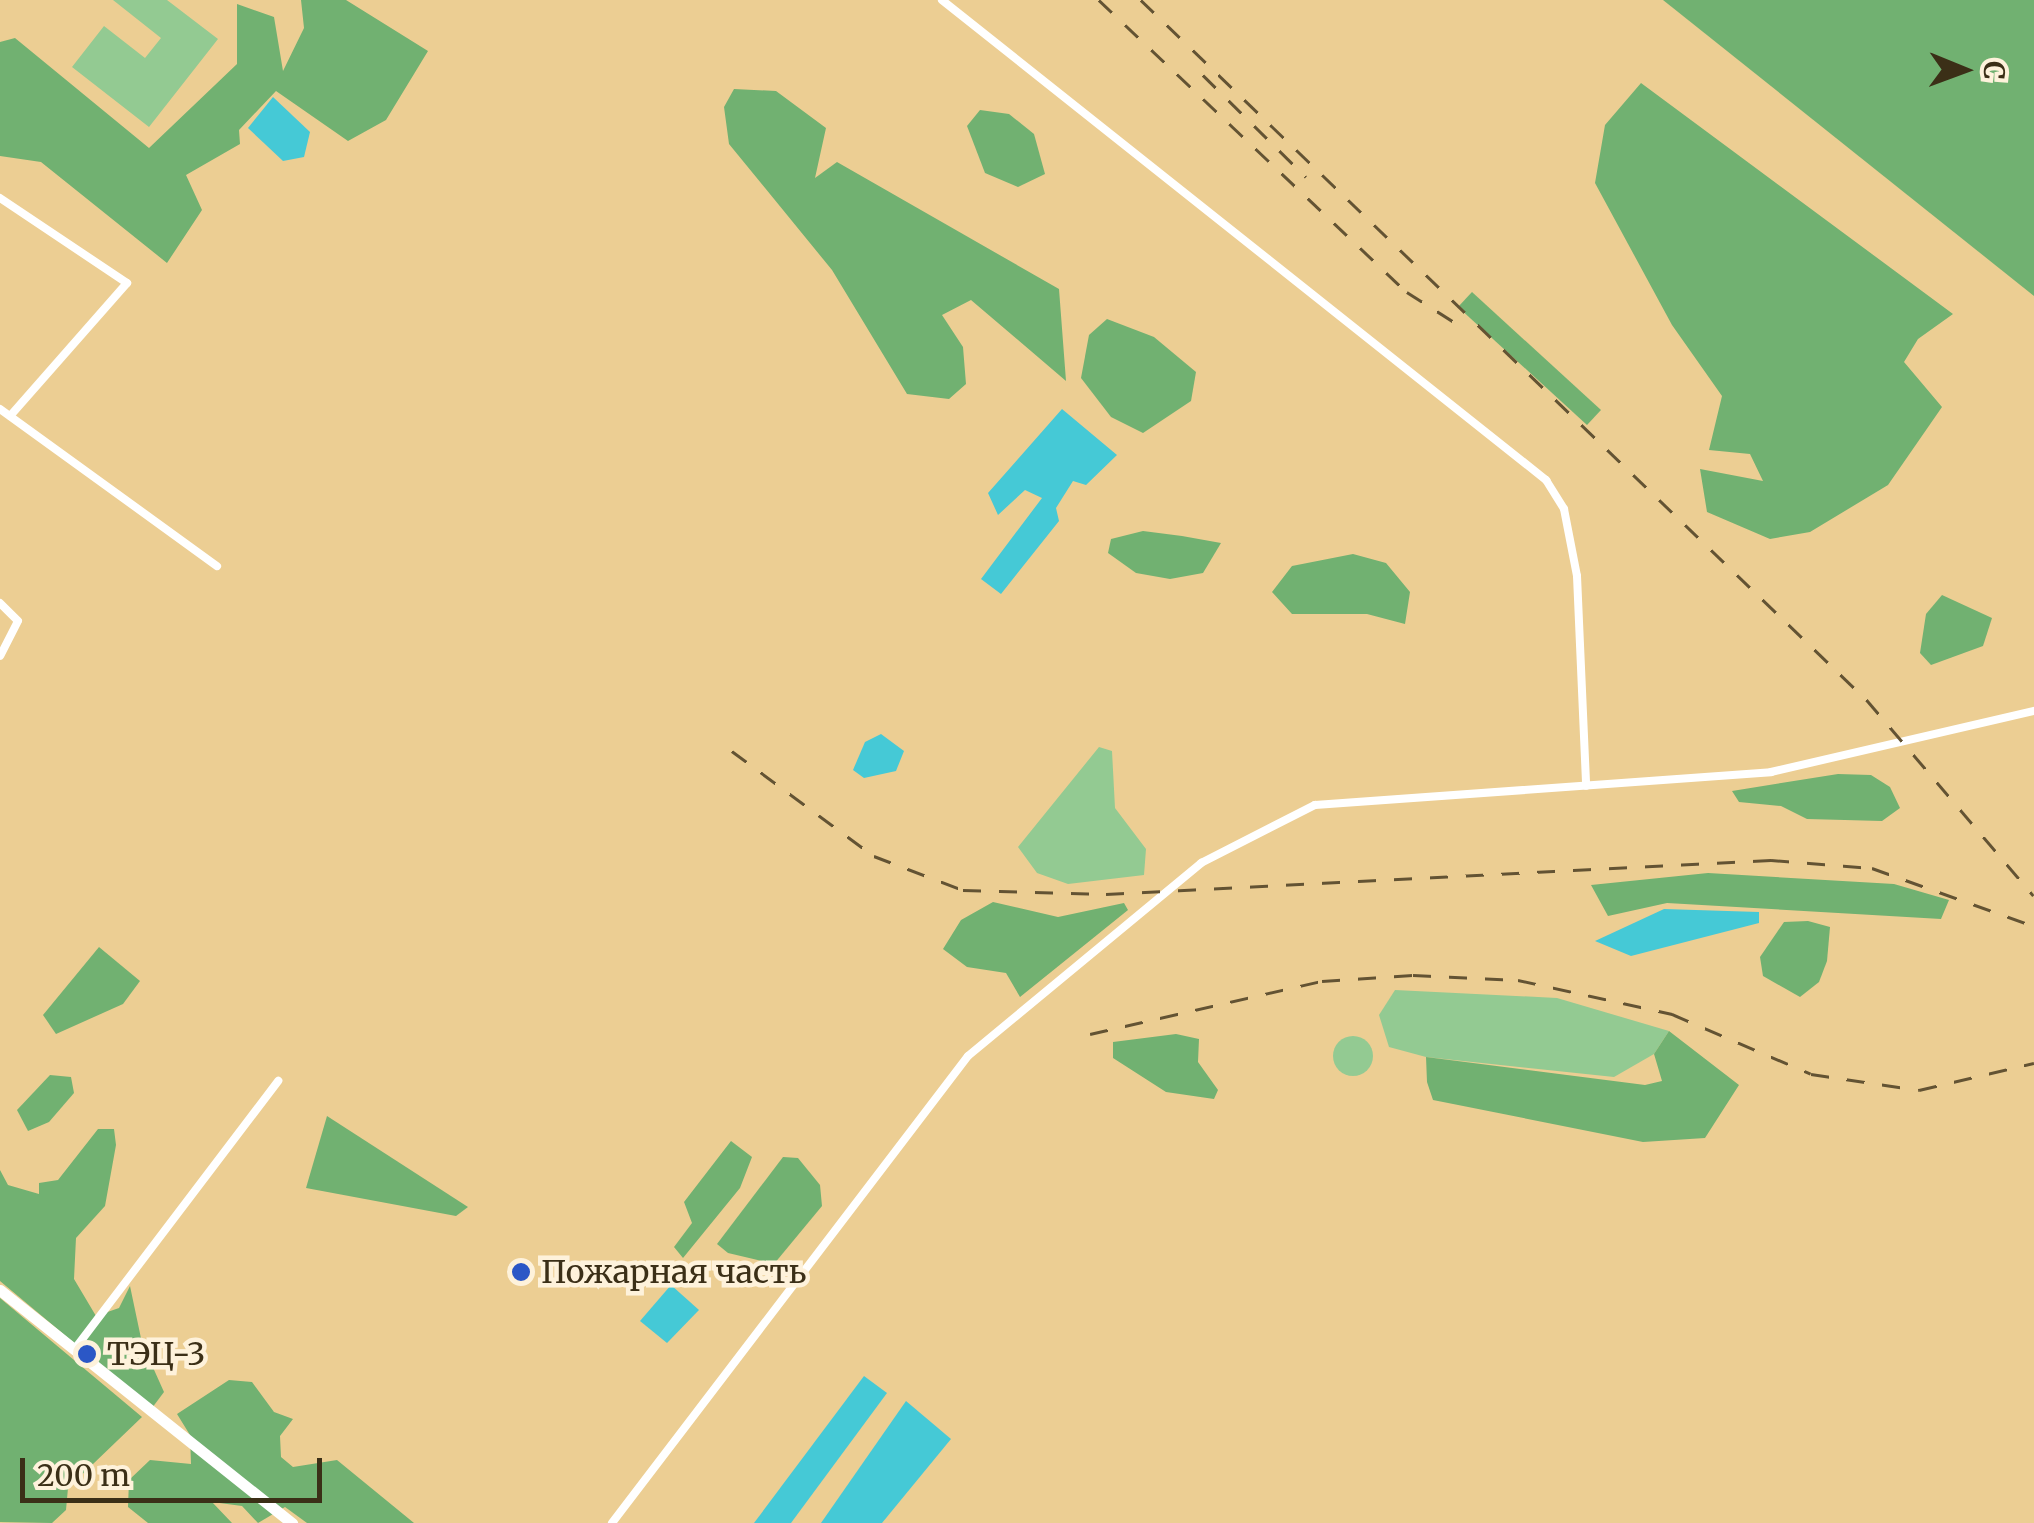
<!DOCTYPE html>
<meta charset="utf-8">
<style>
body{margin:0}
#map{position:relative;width:2034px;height:1523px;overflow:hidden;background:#ecce93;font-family:Merriweather,serif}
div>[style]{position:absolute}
.green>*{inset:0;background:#93ca92}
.round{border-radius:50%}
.forest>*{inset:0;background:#71b171}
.water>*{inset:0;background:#45c9d6}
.street>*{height:8px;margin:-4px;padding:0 4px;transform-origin:4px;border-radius:4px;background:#fff}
.secondary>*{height:11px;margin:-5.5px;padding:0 5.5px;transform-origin:5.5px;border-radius:5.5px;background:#fff}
.rail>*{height:2.5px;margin-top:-1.25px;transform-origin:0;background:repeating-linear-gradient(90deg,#635333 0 18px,transparent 0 36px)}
.dots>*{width:28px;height:28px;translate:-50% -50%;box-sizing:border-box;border:5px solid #fef2db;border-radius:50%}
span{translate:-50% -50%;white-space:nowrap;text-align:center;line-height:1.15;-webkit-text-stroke:9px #fef2db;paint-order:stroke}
.poi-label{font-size:32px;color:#3b2f17}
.left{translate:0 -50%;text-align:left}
.north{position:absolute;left:1914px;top:20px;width:100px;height:100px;-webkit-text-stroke:8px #fef2db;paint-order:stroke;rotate:91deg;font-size:28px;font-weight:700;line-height:40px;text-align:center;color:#3b2f17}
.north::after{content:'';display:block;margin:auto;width:35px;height:45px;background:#3b2f17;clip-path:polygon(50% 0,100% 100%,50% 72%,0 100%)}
.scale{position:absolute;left:20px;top:1458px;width:302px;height:45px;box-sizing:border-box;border:5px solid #3b2f17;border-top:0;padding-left:12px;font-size:30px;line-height:35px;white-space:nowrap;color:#3b2f17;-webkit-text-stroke:8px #fef2db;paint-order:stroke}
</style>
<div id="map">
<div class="green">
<div style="clip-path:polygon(113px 0,167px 0,218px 39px,149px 127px,72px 67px,104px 26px,145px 58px,161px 38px)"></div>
<div style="clip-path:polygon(1099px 747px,1112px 751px,1115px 808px,1146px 849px,1144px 875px,1068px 884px,1037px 873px,1018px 847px)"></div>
<div style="clip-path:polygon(1395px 990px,1557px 998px,1669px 1031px,1654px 1054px,1614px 1077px,1426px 1057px,1389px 1047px,1379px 1015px)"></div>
<div class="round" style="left:1333px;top:1036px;width:40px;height:40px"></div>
</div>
<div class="forest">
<div style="clip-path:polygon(301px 0,346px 0,428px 51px,386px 120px,348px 141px,276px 91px,239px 130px,240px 144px,186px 175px,202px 210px,167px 263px,41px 162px,0 156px,0 42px,15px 38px,149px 148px,237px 64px,237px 4px,274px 17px,283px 71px,304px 28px)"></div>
<div style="clip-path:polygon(1663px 0,2034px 0,2034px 296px)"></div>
<div style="clip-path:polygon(1641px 83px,1953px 314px,1918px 339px,1904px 362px,1942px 407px,1888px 485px,1810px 532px,1770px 539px,1707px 512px,1700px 469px,1763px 481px,1750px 454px,1709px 450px,1722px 396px,1672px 325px,1595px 183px,1605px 125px)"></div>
<div style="clip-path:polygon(734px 89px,776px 91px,826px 128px,815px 178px,837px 162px,1059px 289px,1066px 381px,971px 300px,942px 315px,963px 347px,966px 384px,949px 399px,907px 394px,832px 270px,729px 144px,724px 107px)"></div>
<div style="clip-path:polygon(980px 110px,1009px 114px,1034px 134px,1045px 174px,1018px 187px,985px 173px,967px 126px)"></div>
<div style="clip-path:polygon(1472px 292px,1601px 410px,1587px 425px,1458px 307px)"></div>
<div style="clip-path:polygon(1107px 319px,1154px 337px,1196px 372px,1191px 401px,1143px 433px,1111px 417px,1081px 378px,1089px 335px)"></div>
<div style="clip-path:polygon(1143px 531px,1182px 536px,1221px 543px,1203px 573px,1170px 579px,1136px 573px,1108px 553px,1111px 539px)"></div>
<div style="clip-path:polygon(1353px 554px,1386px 563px,1410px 592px,1405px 624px,1367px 614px,1292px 614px,1272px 592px,1292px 566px)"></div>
<div style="clip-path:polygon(1942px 595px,1992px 618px,1983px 646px,1931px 665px,1920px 653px,1926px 614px)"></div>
<div style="clip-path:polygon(1838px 774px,1871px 775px,1890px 787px,1900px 808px,1882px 821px,1807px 819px,1781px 806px,1739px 802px,1732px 791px)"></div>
<div style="clip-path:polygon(1708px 873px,1894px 884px,1949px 900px,1941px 919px,1667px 903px,1608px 916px,1591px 885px)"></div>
<div style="clip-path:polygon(993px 902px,1058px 917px,1124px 903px,1128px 910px,1020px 997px,1006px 973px,967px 967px,943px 949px,961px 920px)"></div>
<div style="clip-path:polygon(1808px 921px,1830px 927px,1827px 961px,1819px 982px,1800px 997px,1763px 976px,1760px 957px,1784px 922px)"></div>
<div style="clip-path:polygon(99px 947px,140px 981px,123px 1004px,56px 1034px,43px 1015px)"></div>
<div style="clip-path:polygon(1669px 1031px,1739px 1085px,1705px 1138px,1643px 1142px,1433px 1100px,1427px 1082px,1426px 1057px,1645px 1085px,1662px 1081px,1654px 1054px)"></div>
<div style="clip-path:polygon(1176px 1034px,1199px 1039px,1198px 1062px,1218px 1090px,1214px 1099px,1166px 1092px,1113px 1058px,1113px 1042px)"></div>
<div style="clip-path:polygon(50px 1075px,71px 1077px,74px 1093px,49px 1122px,28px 1131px,17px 1110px)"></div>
<div style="clip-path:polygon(327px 1116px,468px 1207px,456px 1216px,306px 1188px)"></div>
<div style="clip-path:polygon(98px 1129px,114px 1129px,116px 1145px,105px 1206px,76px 1238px,74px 1279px,96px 1316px,119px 1308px,130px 1286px,142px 1343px,164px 1392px,152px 1408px,0 1281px,0 1170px,8px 1185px,39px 1194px,39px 1183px,58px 1180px)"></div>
<div style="clip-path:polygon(731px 1141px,752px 1157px,740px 1188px,683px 1258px,674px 1247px,692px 1223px,684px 1202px)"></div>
<div style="clip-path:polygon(783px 1157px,798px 1158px,820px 1185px,822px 1206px,774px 1264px,728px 1253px,717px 1244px)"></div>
<div style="clip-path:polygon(0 1298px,142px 1417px,68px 1488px,66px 1510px,52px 1523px,0 1522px)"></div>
<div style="clip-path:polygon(229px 1380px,252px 1382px,274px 1412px,293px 1419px,280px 1436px,281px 1457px,293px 1467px,337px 1460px,414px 1523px,307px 1523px,285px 1507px,258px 1523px,242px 1506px,212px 1502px,232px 1523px,148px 1523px,128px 1507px,129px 1480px,150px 1460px,191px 1464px,190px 1435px,177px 1414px)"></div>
</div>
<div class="water">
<div style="clip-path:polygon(273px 97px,310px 132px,304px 157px,283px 161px,248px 128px)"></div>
<div style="clip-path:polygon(1062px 409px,1117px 455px,1086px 485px,1073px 481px,1056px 508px,1059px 521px,1001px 594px,981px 579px,1042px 498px,1025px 490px,998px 515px,988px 493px)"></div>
<div style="clip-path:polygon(881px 734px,904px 751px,896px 771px,864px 778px,853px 770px,865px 742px)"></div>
<div style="clip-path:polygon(1664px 909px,1759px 912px,1759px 923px,1631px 956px,1595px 941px)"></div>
<div style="clip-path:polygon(671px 1285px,699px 1310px,667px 1343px,640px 1321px)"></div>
<div style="clip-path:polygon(864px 1376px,887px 1393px,791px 1523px,754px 1523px)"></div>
<div style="clip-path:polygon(906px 1401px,951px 1439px,882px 1523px,821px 1523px)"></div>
</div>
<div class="street">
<div style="left:942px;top:0;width:772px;rotate:38.47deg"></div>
<div style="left:1546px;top:480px;width:34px;rotate:58deg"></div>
<div style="left:1564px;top:509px;width:68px;rotate:79deg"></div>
<div style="left:1577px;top:576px;width:210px;rotate:87.5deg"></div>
<div style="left:0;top:198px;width:153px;rotate:33.8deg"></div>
<div style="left:127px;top:283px;width:177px;rotate:131.3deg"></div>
<div style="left:0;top:409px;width:268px;rotate:35.9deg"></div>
<div style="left:0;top:603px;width:25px;rotate:45deg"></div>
<div style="left:18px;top:621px;width:39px;rotate:117deg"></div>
<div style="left:74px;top:1350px;width:338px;rotate:-52.8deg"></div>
<div style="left:612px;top:1523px;width:587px;rotate:-52.68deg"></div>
<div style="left:968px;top:1056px;width:303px;rotate:-39.6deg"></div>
<div style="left:1201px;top:863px;width:128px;rotate:-27deg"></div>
<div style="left:1315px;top:805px;width:457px;rotate:-4.1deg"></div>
<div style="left:1771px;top:772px;width:270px;rotate:-13.1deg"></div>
</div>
<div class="secondary">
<div style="left:0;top:1290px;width:374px;rotate:38.6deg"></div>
</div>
<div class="rail">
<div style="left:1099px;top:0;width:424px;rotate:43.5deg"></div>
<div style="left:1407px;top:292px;width:65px;rotate:32.5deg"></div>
<div style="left:1141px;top:0;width:1009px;rotate:43.96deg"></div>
<div style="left:1867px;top:700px;width:257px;rotate:49.6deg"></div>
<div style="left:1203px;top:75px;width:145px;rotate:44.7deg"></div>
<div style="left:732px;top:751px;width:177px;rotate:36.5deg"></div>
<div style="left:874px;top:856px;width:95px;rotate:20.9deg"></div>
<div style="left:963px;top:890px;width:143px;rotate:1.6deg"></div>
<div style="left:1106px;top:894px;width:666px;rotate:-2.93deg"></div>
<div style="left:1771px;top:860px;width:101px;rotate:4.5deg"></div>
<div style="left:1872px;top:868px;width:172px;rotate:19.7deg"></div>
<div style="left:1090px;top:1034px;width:238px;rotate:-12.9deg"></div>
<div style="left:1322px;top:981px;width:91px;rotate:-3.8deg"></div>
<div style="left:1413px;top:975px;width:105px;rotate:2.7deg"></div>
<div style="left:1518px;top:980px;width:158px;rotate:12.4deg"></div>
<div style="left:1672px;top:1014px;width:151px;rotate:23.3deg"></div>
<div style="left:1811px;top:1074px;width:109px;rotate:8.4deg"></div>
<div style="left:1919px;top:1090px;width:118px;rotate:-13.2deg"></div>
</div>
<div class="dots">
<div style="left:521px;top:1272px;background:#2b57c6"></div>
<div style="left:87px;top:1354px;background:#2b57c6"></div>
</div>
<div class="poi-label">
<span class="left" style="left:541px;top:1272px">Пожарная часть</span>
<span class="left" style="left:107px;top:1354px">ТЭЦ-3</span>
</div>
<div class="north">С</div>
<div class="scale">200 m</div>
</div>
